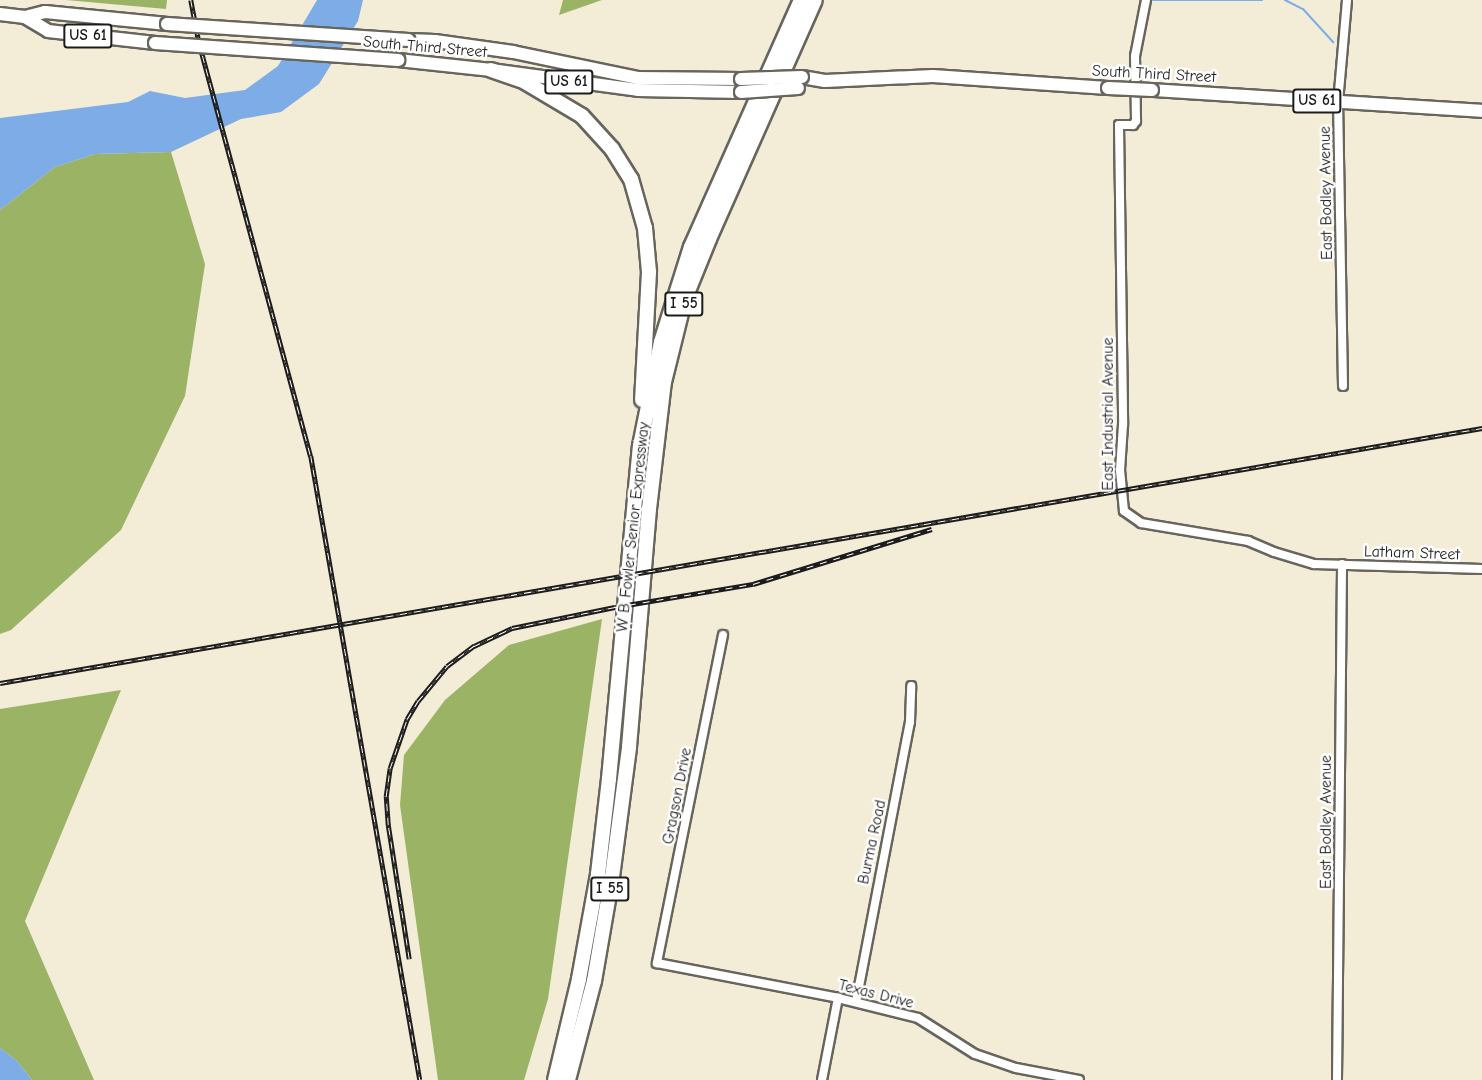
<!DOCTYPE html>
<style>
body{margin:0}
#map{position:relative;width:1482px;height:1080px;overflow:hidden;background:#f3ecd6;font-family:"Comic Neue",sans-serif}
div>[style]{position:absolute}
.forest>*{inset:0;background:#9bb365}
.water>*{inset:0;background:#7dace7}
.stream>*{height:2px;margin:-1px;padding:0 1px;transform-origin:1px;border-radius:1px;background:#7dace7}
.roads{filter:drop-shadow(2px 0 #67655d) drop-shadow(-2px 0 #67655d) drop-shadow(0 2px #67655d) drop-shadow(0 -2px #67655d)}
.minor>*{height:8px;margin:-4px;padding:0 4px;transform-origin:4px;border-radius:4px;background:#fff}
.primary>*{height:12px;margin:-6px;padding:0 6px;transform-origin:6px;border-radius:6px;background:#fff}
.trunk>*{height:12px;margin:-6px;padding:0 6px;transform-origin:6px;border-radius:6px;background:#fff}
.motorway>*{height:14px;margin:-7px;padding:0 7px;transform-origin:7px;border-radius:7px;background:#fff}
.rail>*{height:4.5px;margin-top:-2.25px;transform-origin:0;background:repeating-linear-gradient(90deg,#fff 0 7px,#1c1c1c 0 14px);box-sizing:border-box;border-block:2px solid #1c1c1c}
.bridges{filter:drop-shadow(2px 0 #67655d) drop-shadow(-2px 0 #67655d) drop-shadow(0 2px #67655d) drop-shadow(0 -2px #67655d)}
.primary-bridge>*{height:12px;margin:-6px;padding:0 6px;transform-origin:6px;border-radius:6px;background:#fff}
.trunk-bridge>*{height:12px;margin:-6px;padding:0 6px;transform-origin:6px;border-radius:6px;background:#fff}
span{translate:-50% -50%;white-space:nowrap;text-align:center;line-height:1.15;-webkit-text-stroke:5px #fff;paint-order:stroke}
.shield-label span{padding:2px 4px;background:#fff;border:2px solid;border-radius:4px;-webkit-text-stroke-width:0}
.shield-label{font-size:15px;color:#1c1c1c;font-weight:700}
.street-label{font-size:16px;color:#1c1c1c}
</style>
<div id="map">
<div class="forest">
<div style="clip-path:polygon(66px 0,167px 0,166px 9px)"></div>
<div style="clip-path:polygon(563px 0,602px 0,559px 15px)"></div>
<div style="clip-path:polygon(171px 152px,205px 264px,185px 396px,121px 530px,11px 630px,0 634px,0 210px,55px 167px,95px 154px)"></div>
<div style="clip-path:polygon(602px 619px,548px 999px,524px 1080px,438px 1080px,400px 805px,404px 755px,445px 700px,509px 645px)"></div>
<div style="clip-path:polygon(121px 690px,25px 921px,94px 1080px,32px 1080px,17px 1061px,0 1048px,0 709px)"></div>
</div>
<div class="water">
<div style="clip-path:polygon(317px 0,363px 0,358px 21px,319px 84px,281px 112px,241px 119px,171px 152px,95px 154px,55px 167px,0 210px,0 118px,128px 102px,150px 91px,185px 98px,245px 90px,278px 66px)"></div>
<div style="clip-path:polygon(0 1048px,17px 1061px,32px 1080px,0 1080px)"></div>
</div>
<div class="stream">
<div style="left:1141px;top:0;width:121px"></div>
<div style="left:1285px;top:0;width:20px;rotate:27deg"></div>
<div style="left:1303px;top:9px;width:45px;rotate:47.7deg"></div>
</div>
<div class="roads">
<div class="minor">
<div style="left:1146px;top:0;width:57px;rotate:101.1deg"></div>
<div style="left:1135px;top:56px;width:65px;rotate:89.1deg"></div>
<div style="left:1136px;top:121px;width:5px;rotate:127deg"></div>
<div style="left:1133px;top:125px;width:14px;rotate:180deg"></div>
<div style="left:1119px;top:125px;width:300px;rotate:89.2deg"></div>
<div style="left:1123px;top:425px;width:45px;rotate:93.8deg"></div>
<div style="left:1120px;top:470px;width:41px;rotate:84.4deg"></div>
<div style="left:1124px;top:511px;width:21px;rotate:35deg"></div>
<div style="left:1141px;top:523px;width:109px;rotate:9.5deg"></div>
<div style="left:1248px;top:541px;width:28px;rotate:23deg"></div>
<div style="left:1274px;top:552px;width:42px;rotate:16.7deg"></div>
<div style="left:1314px;top:564px;width:168px;rotate:1.7deg"></div>
<div style="left:1343px;top:386px;width:283px;rotate:-91deg"></div>
<div style="left:1338px;top:103px;width:103px;rotate:-85deg"></div>
<div style="left:723px;top:635px;width:335px;rotate:101.4deg"></div>
<div style="left:657px;top:963px;width:184px;rotate:10.9deg"></div>
<div style="left:838px;top:998px;width:82px;rotate:14deg"></div>
<div style="left:918px;top:1018px;width:67px;rotate:32.3deg"></div>
<div style="left:975px;top:1054px;width:43px;rotate:18.9deg"></div>
<div style="left:1016px;top:1068px;width:64px;rotate:10.8deg"></div>
<div style="left:856px;top:1002px;width:285px;rotate:-79.1deg"></div>
<div style="left:910px;top:722px;width:36px;rotate:-88deg"></div>
<div style="left:822px;top:1080px;width:84px;rotate:-79deg"></div>
<div style="left:1337px;top:1080px;width:516px;rotate:-89.44deg"></div>
</div>
<div class="primary">
<div style="left:435px;top:41px;width:79px;rotate:8deg"></div>
<div style="left:513px;top:52px;width:127px;rotate:11.8deg"></div>
<div style="left:637px;top:78px;width:104px;rotate:0.6deg"></div>
<div style="left:802px;top:77px;width:23px;rotate:10deg"></div>
<div style="left:825px;top:81px;width:108px;rotate:-2.7deg"></div>
<div style="left:933px;top:76px;width:175px;rotate:3.9deg"></div>
<div style="left:1152px;top:90px;width:331px;rotate:3.6deg"></div>
</div>
<div class="trunk">
<div style="left:0;top:14px;width:25px;rotate:7deg"></div>
<div style="left:25px;top:17px;width:21px;rotate:-14deg"></div>
<div style="left:45px;top:12px;width:123px;rotate:5.6deg"></div>
<div style="left:25px;top:17px;width:27px;rotate:31deg"></div>
<div style="left:48px;top:31px;width:108px;rotate:6.4deg"></div>
<div style="left:408px;top:40px;width:27px;rotate:2deg"></div>
<div style="left:398px;top:60px;width:94px;rotate:6.1deg"></div>
<div style="left:491px;top:70px;width:148px;rotate:7.7deg"></div>
<div style="left:638px;top:90px;width:103px;rotate:1.1deg"></div>
</div>
<div class="motorway">
<div style="left:491px;top:70px;width:36px;rotate:19deg"></div>
<div style="left:525px;top:82px;width:66px;rotate:30.8deg"></div>
<div style="left:582px;top:116px;width:45px;rotate:47.7deg"></div>
<div style="left:612px;top:149px;width:36px;rotate:58deg"></div>
<div style="left:631px;top:179px;width:51px;rotate:74.1deg"></div>
<div style="left:645px;top:228px;width:44px;rotate:84.8deg"></div>
<div style="left:649px;top:272px;width:128px;rotate:93.1deg"></div>
<div style="left:555px;top:1080px;width:104px;rotate:-76.6deg"></div>
<div style="left:579px;top:979px;width:107px;rotate:-79.7deg"></div>
<div style="left:598px;top:874px;width:96px;rotate:-83.4deg"></div>
<div style="left:609px;top:779px;width:334px;rotate:-84.7deg"></div>
<div style="left:640px;top:446px;width:106px;rotate:-78.6deg"></div>
<div style="left:661px;top:342px;width:100px;rotate:-72.5deg"></div>
<div style="left:691px;top:247px;width:270px;rotate:-66deg"></div>
<div style="left:568px;top:1080px;width:102px;rotate:-75.3deg"></div>
<div style="left:594px;top:981px;width:106px;rotate:-80.2deg"></div>
<div style="left:612px;top:877px;width:131px;rotate:-82.5deg"></div>
<div style="left:629px;top:747px;width:239px;rotate:-85.2deg"></div>
<div style="left:649px;top:509px;width:128px;rotate:-83.3deg"></div>
<div style="left:664px;top:382px;width:83px;rotate:-76.1deg"></div>
<div style="left:684px;top:301px;width:67px;rotate:-68deg"></div>
<div style="left:709px;top:239px;width:261px;rotate:-66.1deg"></div>
</div>
</div>
<div class="rail">
<div style="left:191px;top:0;width:43px;rotate:79.2deg"></div>
<div style="left:199px;top:42px;width:429px;rotate:74.9deg"></div>
<div style="left:311px;top:456px;width:633px;rotate:80.09deg"></div>
<div style="left:0;top:683px;width:1504px;rotate:-9.76deg"></div>
<div style="left:409px;top:959px;width:136px;rotate:-98.9deg"></div>
<div style="left:388px;top:825px;width:29px;rotate:-94deg"></div>
<div style="left:386px;top:796px;width:28px;rotate:-82deg"></div>
<div style="left:390px;top:768px;width:52px;rotate:-70.9deg"></div>
<div style="left:407px;top:719px;width:21px;rotate:-59deg"></div>
<div style="left:418px;top:701px;width:45px;rotate:-50.4deg"></div>
<div style="left:447px;top:666px;width:34px;rotate:-37deg"></div>
<div style="left:474px;top:646px;width:42px;rotate:-25.3deg"></div>
<div style="left:512px;top:628px;width:105px;rotate:-11.5deg"></div>
<div style="left:615px;top:607px;width:140px;rotate:-9.5deg"></div>
<div style="left:753px;top:584px;width:187px;rotate:-17.1deg"></div>
</div>
<div class="bridges">
<div class="primary-bridge">
<div style="left:741px;top:79px;width:61px;rotate:-1.9deg"></div>
<div style="left:1108px;top:88px;width:44px;rotate:2.6deg"></div>
</div>
<div class="trunk-bridge">
<div style="left:167px;top:24px;width:242px;rotate:3.8deg"></div>
<div style="left:155px;top:43px;width:244px;rotate:4deg"></div>
<div style="left:741px;top:92px;width:57px;rotate:-4deg"></div>
</div>
</div>
<div class="shield-label">
<span style="left:88px;top:36px">US 61</span>
<span style="left:569px;top:82px">US 61</span>
<span style="left:1317px;top:101px">US 61</span>
<span style="left:684px;top:304px">I 55</span>
<span style="left:610px;top:889px">I 55</span>
</div>
<div class="street-label">
<span style="left:425px;top:47px;rotate:5deg">South Third Street</span>
<span style="left:1154px;top:74px;rotate:3deg">South Third Street</span>
<span style="left:1326px;top:193px;rotate:-91deg">East Bodley Avenue</span>
<span style="left:1108px;top:414px;rotate:-90deg">East Industrial Avenue</span>
<span style="left:633px;top:527px;rotate:-84deg">W B Fowler Senior Expressway</span>
<span style="left:1412px;top:553px;rotate:2deg">Latham Street</span>
<span style="left:677px;top:796px;rotate:-79deg">Gragson Drive</span>
<span style="left:1326px;top:822px;rotate:-90deg">East Bodley Avenue</span>
<span style="left:872px;top:842px;rotate:-78deg">Burma Road</span>
<span style="left:876px;top:994px;rotate:14deg">Texas Drive</span>
</div>
</div>
